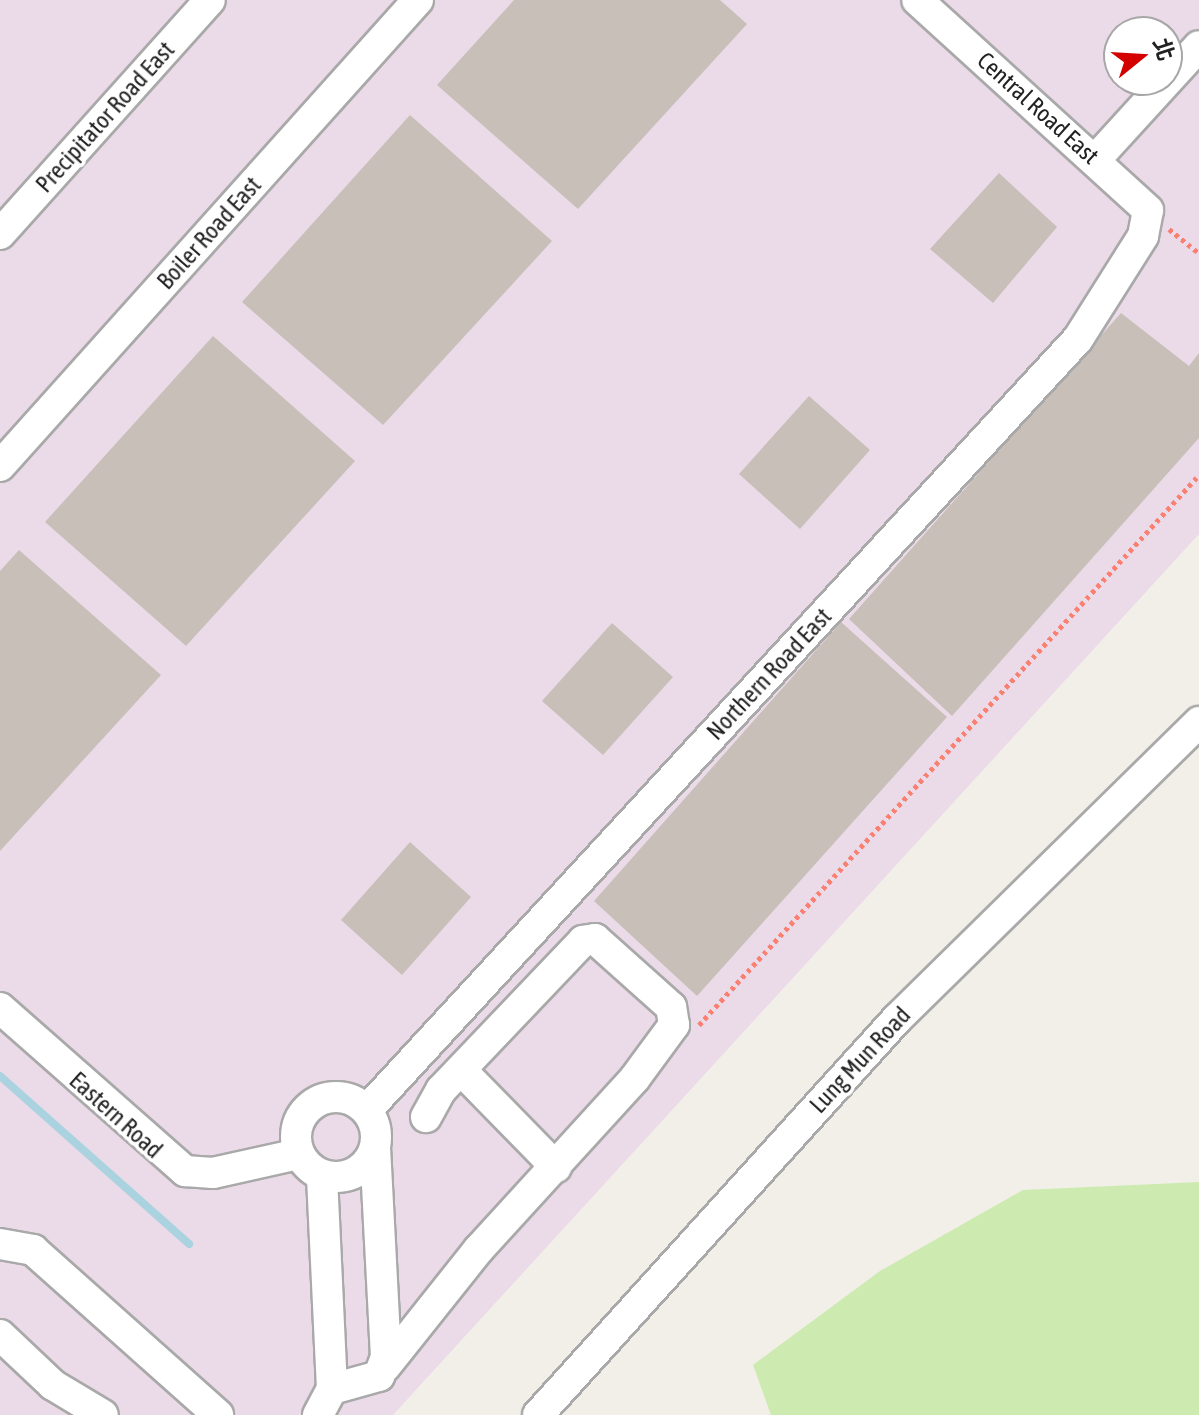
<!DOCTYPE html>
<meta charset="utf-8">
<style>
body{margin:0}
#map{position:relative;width:1199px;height:1415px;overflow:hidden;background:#f2efe9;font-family:"Asap Condensed","Noto Sans TC",sans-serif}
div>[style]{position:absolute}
.industrial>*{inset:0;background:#ebdbe8}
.grass>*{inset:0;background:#cdebb0}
.stream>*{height:8px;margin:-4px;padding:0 4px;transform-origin:4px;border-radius:4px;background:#aad3df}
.building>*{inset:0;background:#c7bfb8}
.path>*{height:5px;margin-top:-2.5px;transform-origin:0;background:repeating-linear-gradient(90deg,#fa8072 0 4px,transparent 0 8px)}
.roads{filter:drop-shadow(2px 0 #a9a9a9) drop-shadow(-2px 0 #a9a9a9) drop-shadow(0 2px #a9a9a9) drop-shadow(0 -2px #a9a9a9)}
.minor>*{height:30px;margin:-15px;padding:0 15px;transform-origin:15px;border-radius:15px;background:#fff}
.minor>.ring{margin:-15px;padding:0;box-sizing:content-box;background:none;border:30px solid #fff;border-radius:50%}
span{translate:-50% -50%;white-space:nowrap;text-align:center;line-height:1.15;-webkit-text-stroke:7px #fff;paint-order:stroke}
.street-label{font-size:24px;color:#222}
.north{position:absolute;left:1103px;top:16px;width:80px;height:80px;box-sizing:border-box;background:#fff;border:2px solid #a7a7a7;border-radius:50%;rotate:72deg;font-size:22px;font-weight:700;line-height:32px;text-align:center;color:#222}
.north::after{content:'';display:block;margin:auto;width:28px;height:36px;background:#d40000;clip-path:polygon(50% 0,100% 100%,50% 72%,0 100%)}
</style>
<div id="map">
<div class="industrial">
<div style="clip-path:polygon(evenodd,0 0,1199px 0,1199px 534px,393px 1415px,0 1415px,0 0,1119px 32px,1167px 32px,1167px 80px,1119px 80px,1119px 32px)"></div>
</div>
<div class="grass">
<div style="clip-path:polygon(1199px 1182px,1199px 1415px,771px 1415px,753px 1365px,880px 1271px,1023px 1190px)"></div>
</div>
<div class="stream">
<div style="left:0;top:1076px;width:253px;rotate:41.6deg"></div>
</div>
<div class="building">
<div style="clip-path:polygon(514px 0,720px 0,747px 24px,578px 209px,437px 85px)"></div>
<div style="clip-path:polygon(410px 115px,552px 241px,383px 425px,242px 302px)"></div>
<div style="clip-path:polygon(999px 173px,1057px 227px,993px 303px,930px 249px)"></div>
<div style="clip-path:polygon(1121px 313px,1189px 366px,1199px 353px,1199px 438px,952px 716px,849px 619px)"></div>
<div style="clip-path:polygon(213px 336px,355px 461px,186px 646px,45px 522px)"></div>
<div style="clip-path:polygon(809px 396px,870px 450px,800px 529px,739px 474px)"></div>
<div style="clip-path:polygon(19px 550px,161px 675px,0 851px,0 571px)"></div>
<div style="clip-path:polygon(841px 622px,947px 717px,697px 996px,594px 901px)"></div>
<div style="clip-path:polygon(612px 623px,673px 677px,603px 755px,542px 701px)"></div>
<div style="clip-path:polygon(410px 842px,471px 897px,402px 975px,341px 920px)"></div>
</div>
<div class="path">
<div style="left:1169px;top:229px;width:38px;rotate:39deg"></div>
<div style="left:699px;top:1025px;width:743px;rotate:-47.73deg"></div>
</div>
<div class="roads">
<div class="minor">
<div style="left:1095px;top:160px;width:154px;rotate:-47.6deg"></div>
<div style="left:0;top:234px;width:314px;rotate:-48.1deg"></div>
<div style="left:0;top:466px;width:626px;rotate:-48.11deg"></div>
<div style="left:0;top:1008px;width:247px;rotate:41.4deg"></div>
<div style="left:185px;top:1171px;width:28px;rotate:4deg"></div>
<div style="left:213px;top:1173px;width:88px;rotate:-12.5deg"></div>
<div style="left:461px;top:1070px;width:136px;rotate:45.6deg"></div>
<div class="ring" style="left:296px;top:1097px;width:50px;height:50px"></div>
<div style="left:367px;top:1110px;width:1049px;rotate:-47.32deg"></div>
<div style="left:1078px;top:339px;width:122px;rotate:-57.7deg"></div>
<div style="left:1143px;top:236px;width:26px;rotate:-79deg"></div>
<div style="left:1148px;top:210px;width:312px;rotate:-137.7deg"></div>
<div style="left:0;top:1244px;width:34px;rotate:10deg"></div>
<div style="left:33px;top:1250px;width:248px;rotate:41.7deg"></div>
<div style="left:0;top:1335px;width:73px;rotate:43.3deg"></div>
<div style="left:53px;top:1385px;width:58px;rotate:31deg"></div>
<div style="left:385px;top:1367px;width:151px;rotate:-51.5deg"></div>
<div style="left:479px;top:1249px;width:231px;rotate:-47.6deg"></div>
<div style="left:635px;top:1078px;width:66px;rotate:-53.7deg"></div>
<div style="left:674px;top:1025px;width:18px;rotate:-99deg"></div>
<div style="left:671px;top:1007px;width:102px;rotate:-138.2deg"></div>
<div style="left:595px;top:939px;width:12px;rotate:171deg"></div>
<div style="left:583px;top:941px;width:206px;rotate:133.6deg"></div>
<div style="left:441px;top:1090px;width:31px;rotate:119deg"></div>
<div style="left:332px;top:1389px;width:49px;rotate:-15.5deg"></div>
<div style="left:379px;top:1376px;width:20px;rotate:-70deg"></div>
<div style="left:386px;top:1357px;width:209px;rotate:-93deg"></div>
<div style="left:318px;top:1415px;width:30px;rotate:-62deg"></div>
<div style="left:332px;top:1389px;width:214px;rotate:-92.7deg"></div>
<div style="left:538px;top:1415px;width:535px;rotate:-47.81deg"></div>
<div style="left:897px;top:1019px;width:424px;rotate:-44.5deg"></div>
</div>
</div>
<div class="street-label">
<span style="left:1038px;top:108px;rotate:42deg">Central Road East</span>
<span style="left:105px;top:117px;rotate:-48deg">Precipitator Road East</span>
<span style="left:209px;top:233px;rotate:-48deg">Boiler Road East</span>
<span style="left:769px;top:674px;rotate:-47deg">Northern Road East</span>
<span style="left:860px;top:1060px;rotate:-47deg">Lung Mun Road</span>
<span style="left:116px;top:1115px;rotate:42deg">Eastern Road</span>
</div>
<div class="north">北</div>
</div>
